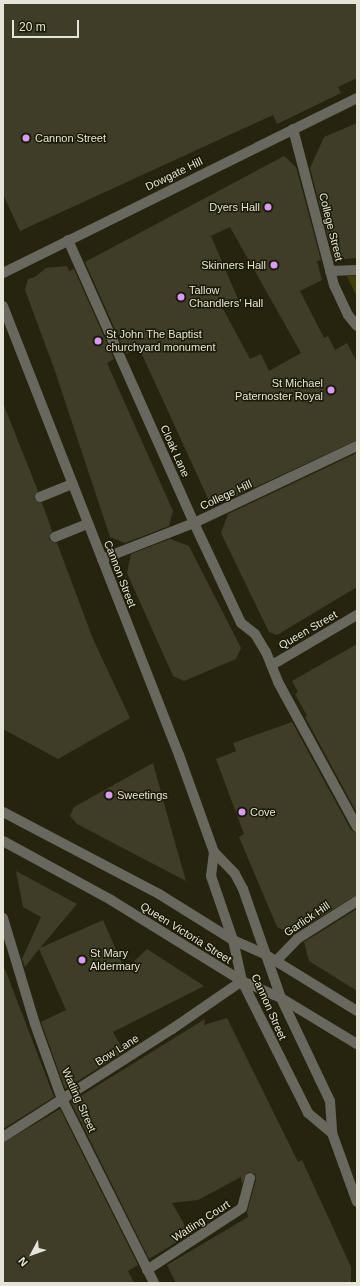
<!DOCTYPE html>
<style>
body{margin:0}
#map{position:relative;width:360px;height:1286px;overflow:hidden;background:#26240f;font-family:Helvetica,sans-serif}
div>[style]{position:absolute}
.green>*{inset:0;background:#423d08}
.building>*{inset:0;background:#3f3d28}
.minor>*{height:10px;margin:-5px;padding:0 5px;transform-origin:5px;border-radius:5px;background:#69685e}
.dots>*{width:11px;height:11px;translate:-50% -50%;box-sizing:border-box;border:2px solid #1c1a06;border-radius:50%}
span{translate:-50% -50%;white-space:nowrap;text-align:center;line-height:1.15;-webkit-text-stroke:3px #1c1a06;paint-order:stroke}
.poi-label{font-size:11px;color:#e5e4d7}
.left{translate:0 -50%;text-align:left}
.right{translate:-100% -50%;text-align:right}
.street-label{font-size:11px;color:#e5e4d7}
.frame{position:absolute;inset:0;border:4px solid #e5e4d7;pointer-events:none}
.north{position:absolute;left:12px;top:1234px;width:40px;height:40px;-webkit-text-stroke:3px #1c1a06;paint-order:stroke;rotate:229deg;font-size:11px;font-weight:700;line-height:16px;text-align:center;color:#e5e4d7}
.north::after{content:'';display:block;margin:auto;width:14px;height:18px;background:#e5e4d7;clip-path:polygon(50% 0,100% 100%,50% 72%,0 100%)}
.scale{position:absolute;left:12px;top:20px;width:67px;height:18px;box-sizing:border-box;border:2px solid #e5e4d7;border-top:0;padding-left:5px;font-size:12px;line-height:14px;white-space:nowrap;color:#e5e4d7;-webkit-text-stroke:3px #1c1a06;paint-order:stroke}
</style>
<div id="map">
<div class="green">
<div style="clip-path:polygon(357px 276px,357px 297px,347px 276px)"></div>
</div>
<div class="building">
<div style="clip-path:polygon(3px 3px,357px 3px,357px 78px,338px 87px,341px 93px,277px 124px,273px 115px,20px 231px,3px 194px)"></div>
<div style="clip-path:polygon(357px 123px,357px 258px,334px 260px,310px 168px,324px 137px)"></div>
<div style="clip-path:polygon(evenodd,284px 156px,296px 167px,321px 260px,317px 261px,322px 280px,300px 291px,324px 338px,328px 336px,335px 350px,347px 343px,357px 362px,357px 440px,234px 497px,235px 493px,211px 505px,139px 348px,126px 354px,85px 262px,284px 156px,230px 227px,301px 353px,269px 371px,261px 354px,250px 359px,222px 307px,238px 299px,211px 236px,230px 227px)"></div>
<div style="clip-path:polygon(67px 266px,69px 271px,74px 269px,114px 359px,107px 363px,173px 511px,169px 526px,125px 543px,110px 537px,55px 371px,25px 290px,28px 279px,35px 277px,46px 268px)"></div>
<div style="clip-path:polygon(3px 403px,38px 491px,34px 499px,42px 503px,52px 531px,49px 540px,57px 543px,93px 639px,130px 718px,58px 759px,3px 729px)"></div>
<div style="clip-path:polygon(357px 453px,357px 587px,277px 635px,269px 632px,221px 533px,228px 514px)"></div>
<div style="clip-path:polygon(170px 539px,189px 546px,241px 648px,236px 659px,184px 681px,173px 676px,127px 573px,131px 554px)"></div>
<div style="clip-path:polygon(357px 644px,357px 813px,305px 717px,307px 716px,295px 694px,298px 692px,292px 681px)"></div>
<div style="clip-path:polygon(292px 722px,351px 830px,357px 833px,357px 895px,301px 929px,300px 925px,285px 931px,277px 927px,239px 837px,244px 834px,216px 759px,236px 751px,233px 743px)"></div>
<div style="clip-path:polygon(153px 763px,170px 825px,186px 881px,77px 824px,70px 816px,74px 807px)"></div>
<div style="clip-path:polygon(16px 871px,77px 904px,40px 948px,103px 920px,125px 970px,147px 949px,204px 986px,113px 1032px,124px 1052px,65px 1089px,41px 1022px,66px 1010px,39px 949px,25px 967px,22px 959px,41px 917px,23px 907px)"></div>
<div style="clip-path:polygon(357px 909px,357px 991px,309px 961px,304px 942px)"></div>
<div style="clip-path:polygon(5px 969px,54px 1097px,3px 1129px,3px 970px)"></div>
<div style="clip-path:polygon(227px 1018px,298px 1162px,302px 1160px,351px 1267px,351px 1283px,176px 1283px,167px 1265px,248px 1217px,247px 1212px,256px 1180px,255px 1174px,248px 1172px,242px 1184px,241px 1177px,198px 1200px,172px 1203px,190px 1234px,149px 1259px,71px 1102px,205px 1019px,204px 1025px)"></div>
<div style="clip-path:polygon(60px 1109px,138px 1265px,128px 1271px,134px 1283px,3px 1283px,3px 1143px)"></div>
</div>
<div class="minor">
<div style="left:293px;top:129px;width:161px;rotate:75.3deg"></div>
<div style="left:334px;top:285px;width:33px;rotate:65deg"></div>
<div style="left:348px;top:315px;width:14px;rotate:51deg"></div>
<div style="left:68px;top:240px;width:310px;rotate:66deg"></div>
<div style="left:194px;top:523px;width:110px;rotate:64.8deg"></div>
<div style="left:241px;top:623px;width:18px;rotate:38deg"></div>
<div style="left:255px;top:634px;width:21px;rotate:59deg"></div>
<div style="left:266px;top:652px;width:32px;rotate:68deg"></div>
<div style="left:278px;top:682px;width:165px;rotate:61.4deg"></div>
<div style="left:330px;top:271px;width:27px;rotate:-2deg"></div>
<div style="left:3px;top:273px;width:395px;rotate:-26.3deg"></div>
<div style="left:3px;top:306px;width:482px;rotate:68.6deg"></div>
<div style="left:179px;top:755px;width:103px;rotate:70.2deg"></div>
<div style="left:214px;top:852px;width:30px;rotate:46deg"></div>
<div style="left:235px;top:874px;width:17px;rotate:62deg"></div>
<div style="left:243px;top:889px;width:115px;rotate:70.8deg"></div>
<div style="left:281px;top:998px;width:114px;rotate:64.6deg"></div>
<div style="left:330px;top:1101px;width:32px;rotate:86deg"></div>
<div style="left:332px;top:1133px;width:73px;rotate:70.1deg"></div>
<div style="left:40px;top:497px;width:35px;rotate:-22deg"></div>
<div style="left:55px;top:537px;width:35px;rotate:-22deg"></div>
<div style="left:102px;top:559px;width:99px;rotate:-21.4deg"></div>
<div style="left:194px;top:523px;width:180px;rotate:-25.3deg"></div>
<div style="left:272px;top:665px;width:99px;rotate:-30.5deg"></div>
<div style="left:3px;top:812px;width:176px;rotate:27.7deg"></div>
<div style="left:159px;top:894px;width:87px;rotate:31.9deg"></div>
<div style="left:233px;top:940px;width:36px;rotate:24deg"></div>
<div style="left:266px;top:955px;width:107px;rotate:31.6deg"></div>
<div style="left:3px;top:841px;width:123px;rotate:28.6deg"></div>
<div style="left:111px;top:900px;width:154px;rotate:31.7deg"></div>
<div style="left:242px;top:981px;width:43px;rotate:23.6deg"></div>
<div style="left:281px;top:998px;width:89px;rotate:31.2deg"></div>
<div style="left:214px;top:852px;width:24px;rotate:97deg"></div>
<div style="left:211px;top:876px;width:68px;rotate:71deg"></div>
<div style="left:233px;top:940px;width:42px;rotate:77.6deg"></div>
<div style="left:242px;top:981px;width:148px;rotate:63.4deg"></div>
<div style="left:308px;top:1113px;width:31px;rotate:40deg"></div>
<div style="left:3px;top:918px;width:111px;rotate:73.2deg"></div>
<div style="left:35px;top:1024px;width:80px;rotate:70.2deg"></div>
<div style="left:62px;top:1099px;width:206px;rotate:63.4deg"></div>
<div style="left:276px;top:961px;width:30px;rotate:-46deg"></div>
<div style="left:297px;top:939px;width:71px;rotate:-32.3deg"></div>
<div style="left:3px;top:1137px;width:201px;rotate:-32.6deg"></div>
<div style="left:172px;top:1029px;width:85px;rotate:-34.4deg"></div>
<div style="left:147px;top:1270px;width:113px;rotate:-33.1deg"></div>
<div style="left:242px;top:1208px;width:31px;rotate:-75deg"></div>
</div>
<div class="dots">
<div style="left:26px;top:138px;background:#d89af8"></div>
<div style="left:268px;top:207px;background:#d89af8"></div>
<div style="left:274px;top:265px;background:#d89af8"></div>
<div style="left:181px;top:297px;background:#d89af8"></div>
<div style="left:98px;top:341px;background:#d89af8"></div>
<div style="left:331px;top:390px;background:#d89af8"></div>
<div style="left:109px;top:795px;background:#d89af8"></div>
<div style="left:242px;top:812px;background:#d89af8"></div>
<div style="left:82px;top:960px;background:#d89af8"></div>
</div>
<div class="poi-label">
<span class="left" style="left:35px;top:138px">Cannon Street</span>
<span class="right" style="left:260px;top:207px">Dyers Hall</span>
<span class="right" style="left:266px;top:265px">Skinners Hall</span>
<span class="left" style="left:189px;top:297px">Tallow<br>Chandlers' Hall</span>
<span class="left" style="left:106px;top:341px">St John The Baptist<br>churchyard monument</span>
<span class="right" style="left:323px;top:390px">St Michael<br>Paternoster Royal</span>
<span class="left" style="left:117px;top:795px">Sweetings</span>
<span class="left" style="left:250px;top:812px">Cove</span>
<span class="left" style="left:90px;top:960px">St Mary<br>Aldermary</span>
</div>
<div class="street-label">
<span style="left:174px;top:174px;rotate:-26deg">Dowgate Hill</span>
<span style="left:331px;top:227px;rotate:76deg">College Street</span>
<span style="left:175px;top:451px;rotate:66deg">Cloak Lane</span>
<span style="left:226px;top:495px;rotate:-25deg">College Hill</span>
<span style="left:120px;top:574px;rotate:69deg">Cannon Street</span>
<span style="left:308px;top:630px;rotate:-30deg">Queen Street</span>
<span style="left:307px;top:919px;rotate:-34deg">Garlick Hill</span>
<span style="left:186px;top:933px;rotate:32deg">Queen Victoria Street</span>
<span style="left:269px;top:1007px;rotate:66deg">Cannon Street</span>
<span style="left:117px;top:1050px;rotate:-32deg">Bow Lane</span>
<span style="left:79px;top:1100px;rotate:66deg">Watling Street</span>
<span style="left:201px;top:1221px;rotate:-33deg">Watling Court</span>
</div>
<div class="frame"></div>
<div class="north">N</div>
<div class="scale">20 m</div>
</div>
